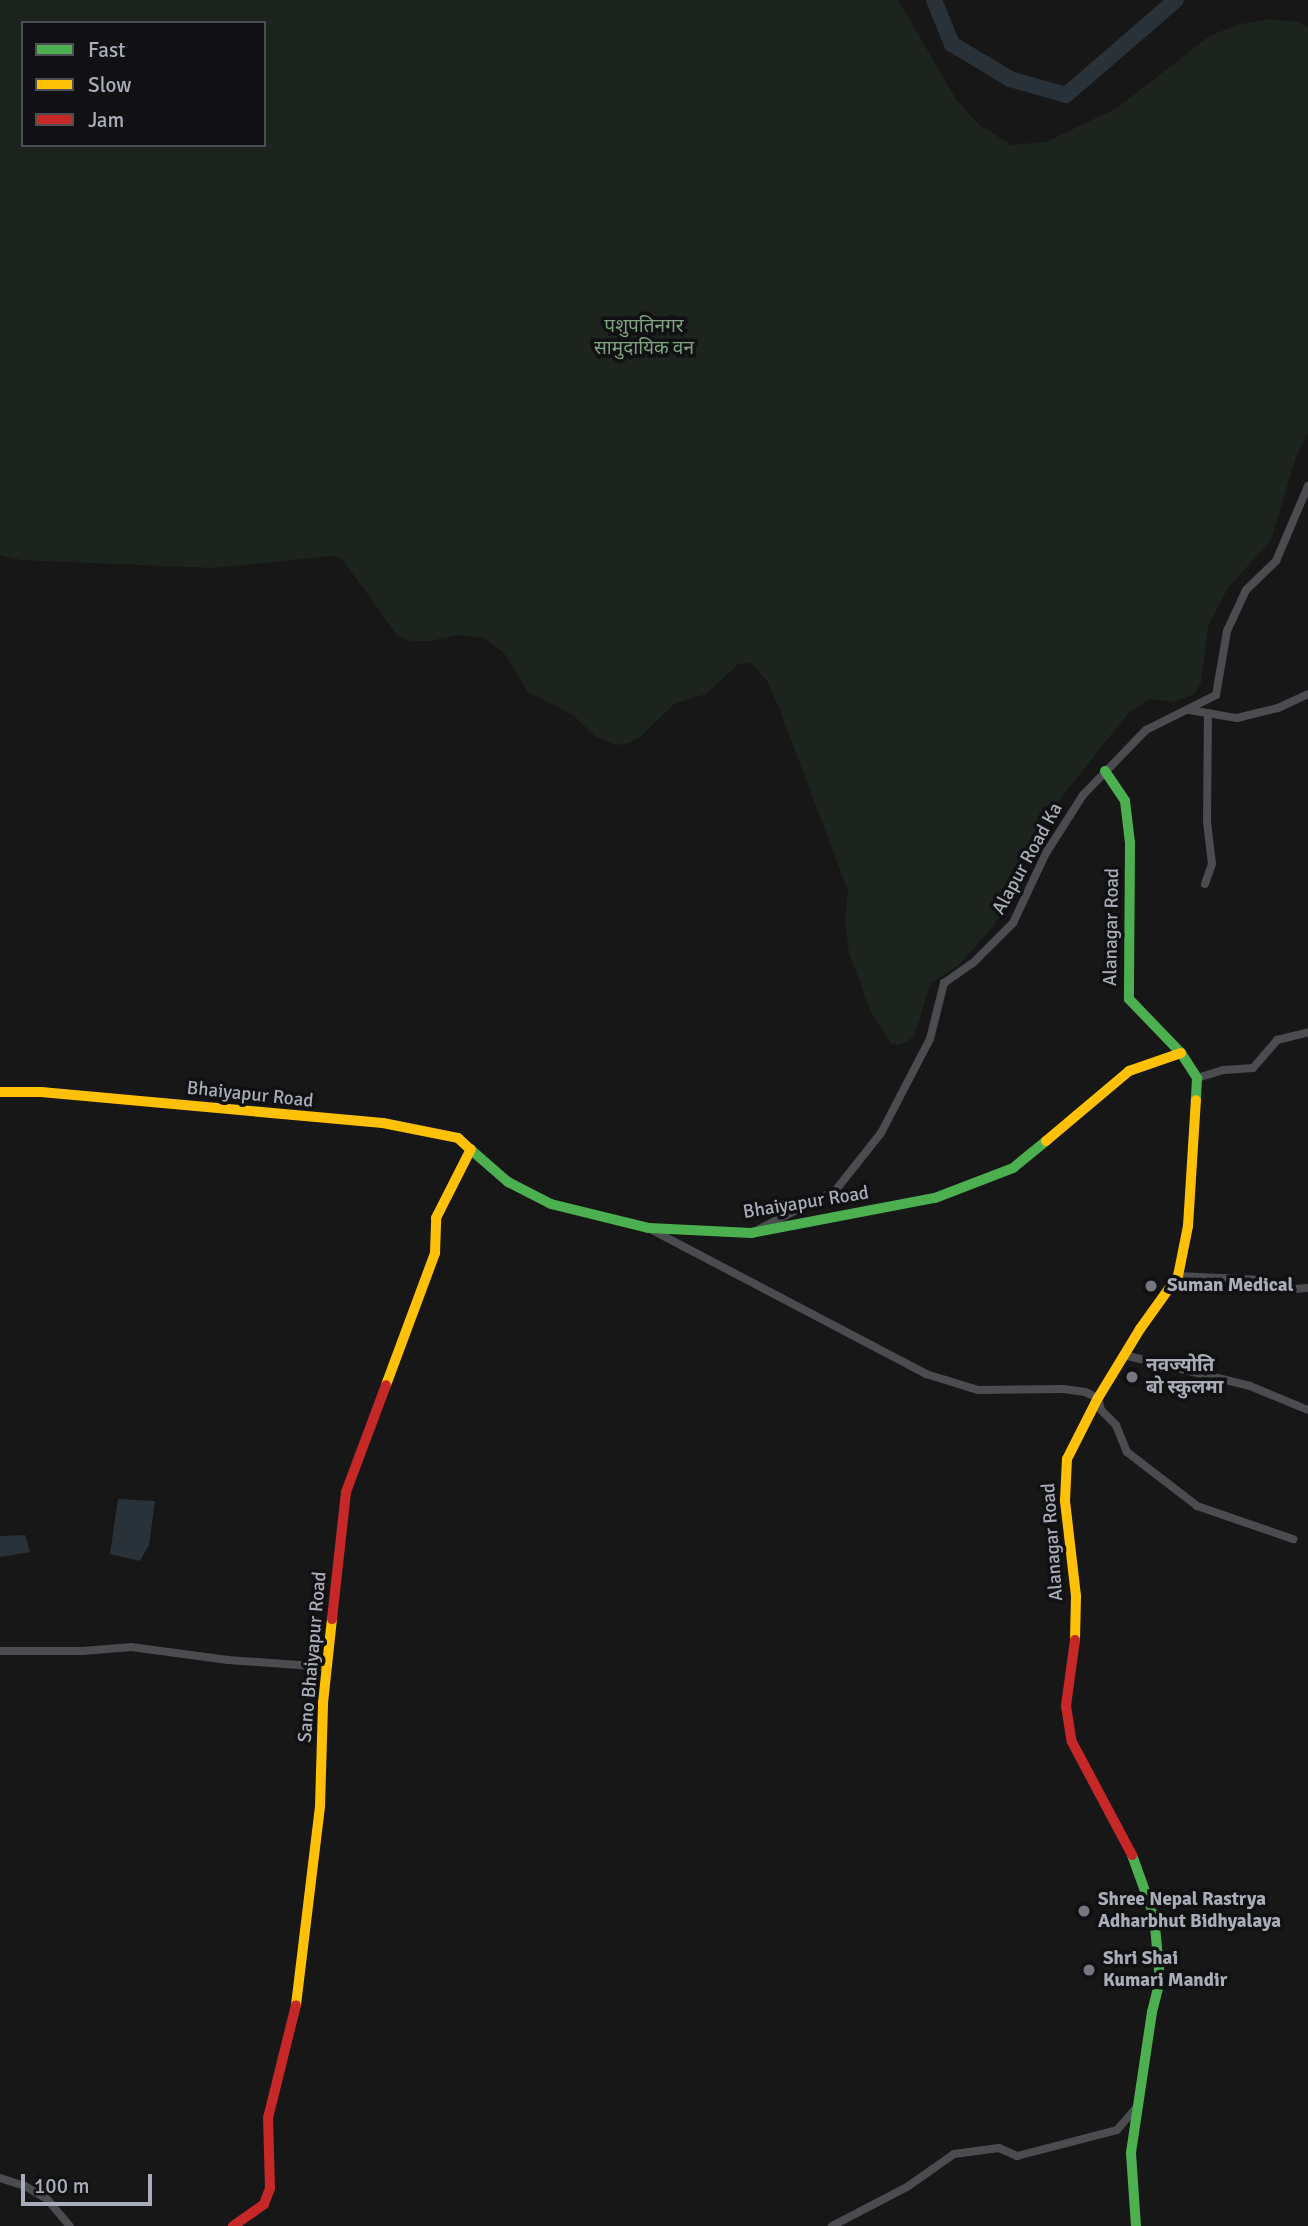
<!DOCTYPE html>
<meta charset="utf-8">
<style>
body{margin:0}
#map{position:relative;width:1308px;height:2226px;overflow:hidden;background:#171717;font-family:Signika,"Noto Sans Devanagari",sans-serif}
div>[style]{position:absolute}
.green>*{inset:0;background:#1d241e}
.water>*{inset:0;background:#2a3239}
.river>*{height:16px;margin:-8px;padding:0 8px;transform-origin:8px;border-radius:8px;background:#2a3239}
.street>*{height:8px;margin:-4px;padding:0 4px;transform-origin:4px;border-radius:4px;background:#4b4c50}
.fast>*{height:10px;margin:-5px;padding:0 5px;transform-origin:5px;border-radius:5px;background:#4caf50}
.slow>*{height:10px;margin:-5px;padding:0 5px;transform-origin:5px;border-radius:5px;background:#ffc107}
.jam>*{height:10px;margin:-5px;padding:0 5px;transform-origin:5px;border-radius:5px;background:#c62828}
.dots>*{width:19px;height:19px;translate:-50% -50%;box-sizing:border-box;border:4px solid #111113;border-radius:50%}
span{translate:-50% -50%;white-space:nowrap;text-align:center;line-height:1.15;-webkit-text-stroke:7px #111113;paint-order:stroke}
.park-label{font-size:19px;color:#7fa381}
.street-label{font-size:19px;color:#a8adb8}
.poi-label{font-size:19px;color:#a8adb8;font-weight:700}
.left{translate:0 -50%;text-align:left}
.legend{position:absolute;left:21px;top:21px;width:245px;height:126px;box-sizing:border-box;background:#111113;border:2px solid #4d4f55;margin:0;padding:9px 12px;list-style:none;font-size:21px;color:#a8adb8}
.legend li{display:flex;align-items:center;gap:14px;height:35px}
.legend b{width:35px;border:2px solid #4d4f55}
.scale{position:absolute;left:21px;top:2174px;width:131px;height:32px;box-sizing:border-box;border:4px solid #a8adb8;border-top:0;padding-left:9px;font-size:21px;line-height:24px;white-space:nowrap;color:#a8adb8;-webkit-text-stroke:5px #111113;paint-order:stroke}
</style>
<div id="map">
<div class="green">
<div style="clip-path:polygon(evenodd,0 0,898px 0,956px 99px,978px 124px,1011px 145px,1046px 142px,1117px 108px,1211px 35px,1242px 24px,1268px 19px,1299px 22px,1308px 27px,1308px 433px,1296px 457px,1271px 540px,1228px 588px,1218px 607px,1208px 627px,1201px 683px,1194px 694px,1173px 702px,1151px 699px,1129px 712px,1043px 821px,1034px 852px,995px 924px,959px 965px,930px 984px,914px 1037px,900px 1045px,891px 1044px,871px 1012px,849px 953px,845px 919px,848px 891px,779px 708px,767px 681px,751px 663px,738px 664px,706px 694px,674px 704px,640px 737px,629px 743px,617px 745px,595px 736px,573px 715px,528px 692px,504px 653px,484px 638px,457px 635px,430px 641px,411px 641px,398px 636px,342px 559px,332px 556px,214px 568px,21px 560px,0 555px,0 0,23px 23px,264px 23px,264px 145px,23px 145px,23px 23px)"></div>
</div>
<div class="water">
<div style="clip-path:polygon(118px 1499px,155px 1501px,149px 1545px,140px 1561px,110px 1554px)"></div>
<div style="clip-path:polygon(25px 1535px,30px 1552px,0 1557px,0 1536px)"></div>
</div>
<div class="river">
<div style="left:934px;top:0;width:48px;rotate:67.8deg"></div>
<div style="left:952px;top:44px;width:68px;rotate:31.1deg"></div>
<div style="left:1010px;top:79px;width:58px;rotate:15.9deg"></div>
<div style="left:1066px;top:95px;width:145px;rotate:-40.8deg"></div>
</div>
<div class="street">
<div style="left:1189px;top:710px;width:49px;rotate:9.5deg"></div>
<div style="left:1237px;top:718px;width:42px;rotate:-13.7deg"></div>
<div style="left:1278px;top:708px;width:33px;rotate:-25deg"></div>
<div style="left:1205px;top:884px;width:21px;rotate:-71deg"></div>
<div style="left:1212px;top:864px;width:42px;rotate:-96.8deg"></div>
<div style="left:1207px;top:822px;width:109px;rotate:-89.5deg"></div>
<div style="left:1197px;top:1078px;width:28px;rotate:-17deg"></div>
<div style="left:1224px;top:1070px;width:29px;rotate:-4deg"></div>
<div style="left:1253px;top:1068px;width:37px;rotate:-49deg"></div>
<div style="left:1277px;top:1040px;width:32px;rotate:-14deg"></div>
<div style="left:759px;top:1229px;width:85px;rotate:-26.6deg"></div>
<div style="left:835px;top:1191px;width:74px;rotate:-51.6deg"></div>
<div style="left:881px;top:1133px;width:106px;rotate:-62.5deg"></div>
<div style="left:930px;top:1039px;width:58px;rotate:-76deg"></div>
<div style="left:944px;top:983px;width:35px;rotate:-35deg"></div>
<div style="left:973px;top:963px;width:57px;rotate:-45deg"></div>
<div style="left:1013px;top:923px;width:77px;rotate:-64.8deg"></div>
<div style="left:1046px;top:853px;width:69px;rotate:-57.5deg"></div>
<div style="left:1083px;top:795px;width:91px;rotate:-45.9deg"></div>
<div style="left:1146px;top:730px;width:78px;rotate:-26.6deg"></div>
<div style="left:1216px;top:695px;width:65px;rotate:-80.2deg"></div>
<div style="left:1227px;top:631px;width:45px;rotate:-65.1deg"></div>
<div style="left:1246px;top:590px;width:42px;rotate:-44deg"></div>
<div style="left:1276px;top:561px;width:82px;rotate:-66.9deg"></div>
<div style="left:652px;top:1230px;width:310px;rotate:27.7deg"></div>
<div style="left:926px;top:1374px;width:54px;rotate:17.1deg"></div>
<div style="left:978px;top:1390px;width:85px;rotate:-0.7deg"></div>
<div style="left:1063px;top:1389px;width:22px;rotate:8deg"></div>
<div style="left:1085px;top:1392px;width:14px;rotate:25deg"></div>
<div style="left:1098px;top:1398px;width:12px;rotate:76deg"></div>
<div style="left:1101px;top:1410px;width:21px;rotate:45deg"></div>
<div style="left:1116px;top:1425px;width:29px;rotate:68deg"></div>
<div style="left:1127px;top:1452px;width:88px;rotate:37.6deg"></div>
<div style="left:1197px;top:1506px;width:102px;rotate:19deg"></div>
<div style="left:1178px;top:1276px;width:85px;rotate:2.7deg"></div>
<div style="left:1263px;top:1280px;width:33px;rotate:16deg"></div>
<div style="left:1295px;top:1289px;width:13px;rotate:-4deg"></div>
<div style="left:1124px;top:1355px;width:130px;rotate:13.8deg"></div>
<div style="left:1250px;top:1386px;width:63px;rotate:22.5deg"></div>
<div style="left:0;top:1651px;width:83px"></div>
<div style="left:83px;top:1651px;width:48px;rotate:-4.8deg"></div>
<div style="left:131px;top:1647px;width:98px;rotate:7.6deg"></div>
<div style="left:228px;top:1660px;width:99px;rotate:4deg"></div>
<div style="left:0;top:2178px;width:26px;rotate:18deg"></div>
<div style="left:25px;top:2186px;width:26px;rotate:31deg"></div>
<div style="left:47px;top:2199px;width:35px;rotate:50deg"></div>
<div style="left:832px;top:2226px;width:85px;rotate:-27.5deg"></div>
<div style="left:907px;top:2187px;width:57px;rotate:-35.1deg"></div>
<div style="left:954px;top:2154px;width:45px;rotate:-7.6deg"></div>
<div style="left:999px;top:2148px;width:20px;rotate:24deg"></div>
<div style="left:1017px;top:2156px;width:103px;rotate:-14.6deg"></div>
<div style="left:1117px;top:2130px;width:33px;rotate:-49deg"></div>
</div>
<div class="fast">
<div style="left:1105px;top:771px;width:36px;rotate:56deg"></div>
<div style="left:1125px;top:801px;width:42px;rotate:83.2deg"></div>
<div style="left:1130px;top:843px;width:156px;rotate:90.4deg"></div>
<div style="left:1129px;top:999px;width:75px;rotate:46.1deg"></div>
<div style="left:1181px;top:1053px;width:30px;rotate:57deg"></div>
<div style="left:1197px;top:1078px;width:22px;rotate:93deg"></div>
<div style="left:470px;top:1149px;width:50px;rotate:41deg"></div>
<div style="left:508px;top:1182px;width:48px;rotate:27.1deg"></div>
<div style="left:551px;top:1204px;width:101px;rotate:13.8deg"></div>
<div style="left:649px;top:1228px;width:102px;rotate:2.8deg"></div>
<div style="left:751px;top:1233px;width:187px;rotate:-10.8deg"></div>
<div style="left:935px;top:1198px;width:84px;rotate:-21deg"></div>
<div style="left:1013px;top:1168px;width:43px;rotate:-39.3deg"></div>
<div style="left:1132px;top:1855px;width:65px;rotate:70.2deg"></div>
<div style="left:1154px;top:1916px;width:64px;rotate:84.6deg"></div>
<div style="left:1160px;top:1980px;width:33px;rotate:104deg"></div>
<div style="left:1152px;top:2012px;width:143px;rotate:98.5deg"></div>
<div style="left:1131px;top:2153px;width:73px;rotate:86.1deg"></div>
</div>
<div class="slow">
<div style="left:0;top:1092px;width:41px"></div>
<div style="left:41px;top:1092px;width:343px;rotate:5.2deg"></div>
<div style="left:383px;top:1123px;width:76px;rotate:11.3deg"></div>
<div style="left:458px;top:1138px;width:16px;rotate:43deg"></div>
<div style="left:1046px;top:1141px;width:109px;rotate:-40.1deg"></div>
<div style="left:1129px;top:1071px;width:55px;rotate:-19.1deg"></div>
<div style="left:386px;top:1385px;width:141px;rotate:-69.6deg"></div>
<div style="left:435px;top:1253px;width:35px;rotate:-88deg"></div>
<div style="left:436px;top:1218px;width:77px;rotate:-63.1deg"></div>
<div style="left:1075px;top:1640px;width:44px;rotate:-88.7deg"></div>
<div style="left:1076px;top:1596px;width:96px;rotate:-96.6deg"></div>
<div style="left:1065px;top:1501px;width:42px;rotate:-87.3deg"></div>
<div style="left:1067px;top:1459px;width:68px;rotate:-63.1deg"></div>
<div style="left:1098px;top:1398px;width:81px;rotate:-58.7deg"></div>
<div style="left:1140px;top:1329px;width:65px;rotate:-54.4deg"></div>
<div style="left:1178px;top:1276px;width:51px;rotate:-78.7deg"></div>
<div style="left:1188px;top:1226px;width:126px;rotate:-86.4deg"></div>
<div style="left:296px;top:2005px;width:200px;rotate:-83.1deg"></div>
<div style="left:320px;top:1806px;width:103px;rotate:-88.3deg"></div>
<div style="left:323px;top:1703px;width:84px;rotate:-83.9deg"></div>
</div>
<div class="jam">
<div style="left:332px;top:1619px;width:128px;rotate:-83.7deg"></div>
<div style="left:346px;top:1492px;width:114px;rotate:-69.5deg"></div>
<div style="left:1075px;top:1640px;width:67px;rotate:97.8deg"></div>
<div style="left:1066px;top:1706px;width:36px;rotate:81deg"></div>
<div style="left:1072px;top:1742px;width:128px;rotate:62deg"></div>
<div style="left:233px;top:2226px;width:38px;rotate:-35deg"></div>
<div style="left:264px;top:2204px;width:17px;rotate:-69deg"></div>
<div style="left:270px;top:2188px;width:70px;rotate:-91.6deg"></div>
<div style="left:268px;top:2118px;width:116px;rotate:-76.1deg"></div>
</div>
<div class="dots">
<div style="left:1151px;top:1286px;background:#757880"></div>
<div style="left:1132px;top:1377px;background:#757880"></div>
<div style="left:1084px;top:1911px;background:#757880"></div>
<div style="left:1089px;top:1970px;background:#757880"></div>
</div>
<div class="park-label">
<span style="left:644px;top:338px">पशुपतिनगर<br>सामुदायिक वन</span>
</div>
<div class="street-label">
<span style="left:1028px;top:859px;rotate:-61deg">Alapur Road Ka</span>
<span style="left:1112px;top:927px;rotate:-89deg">Alanagar Road</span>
<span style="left:250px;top:1095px;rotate:6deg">Bhaiyapur Road</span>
<span style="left:806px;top:1203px;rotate:-9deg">Bhaiyapur Road</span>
<span style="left:1053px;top:1542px;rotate:-94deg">Alanagar Road</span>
<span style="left:313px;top:1657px;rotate:-85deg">Sano Bhaiyapur Road</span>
</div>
<div class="poi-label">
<span class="left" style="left:1167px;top:1286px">Suman Medical</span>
<span class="left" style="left:1146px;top:1377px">नवज्याेति<br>बाे स्कुलमा</span>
<span class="left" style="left:1098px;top:1911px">Shree Nepal Rastrya<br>Adharbhut Bidhyalaya</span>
<span class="left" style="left:1103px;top:1970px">Shri Shai<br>Kumari Mandir</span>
</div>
<ul class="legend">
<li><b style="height:9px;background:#4caf50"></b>Fast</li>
<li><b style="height:9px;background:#ffc107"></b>Slow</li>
<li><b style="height:9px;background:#c62828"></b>Jam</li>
</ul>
<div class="scale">100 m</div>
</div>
